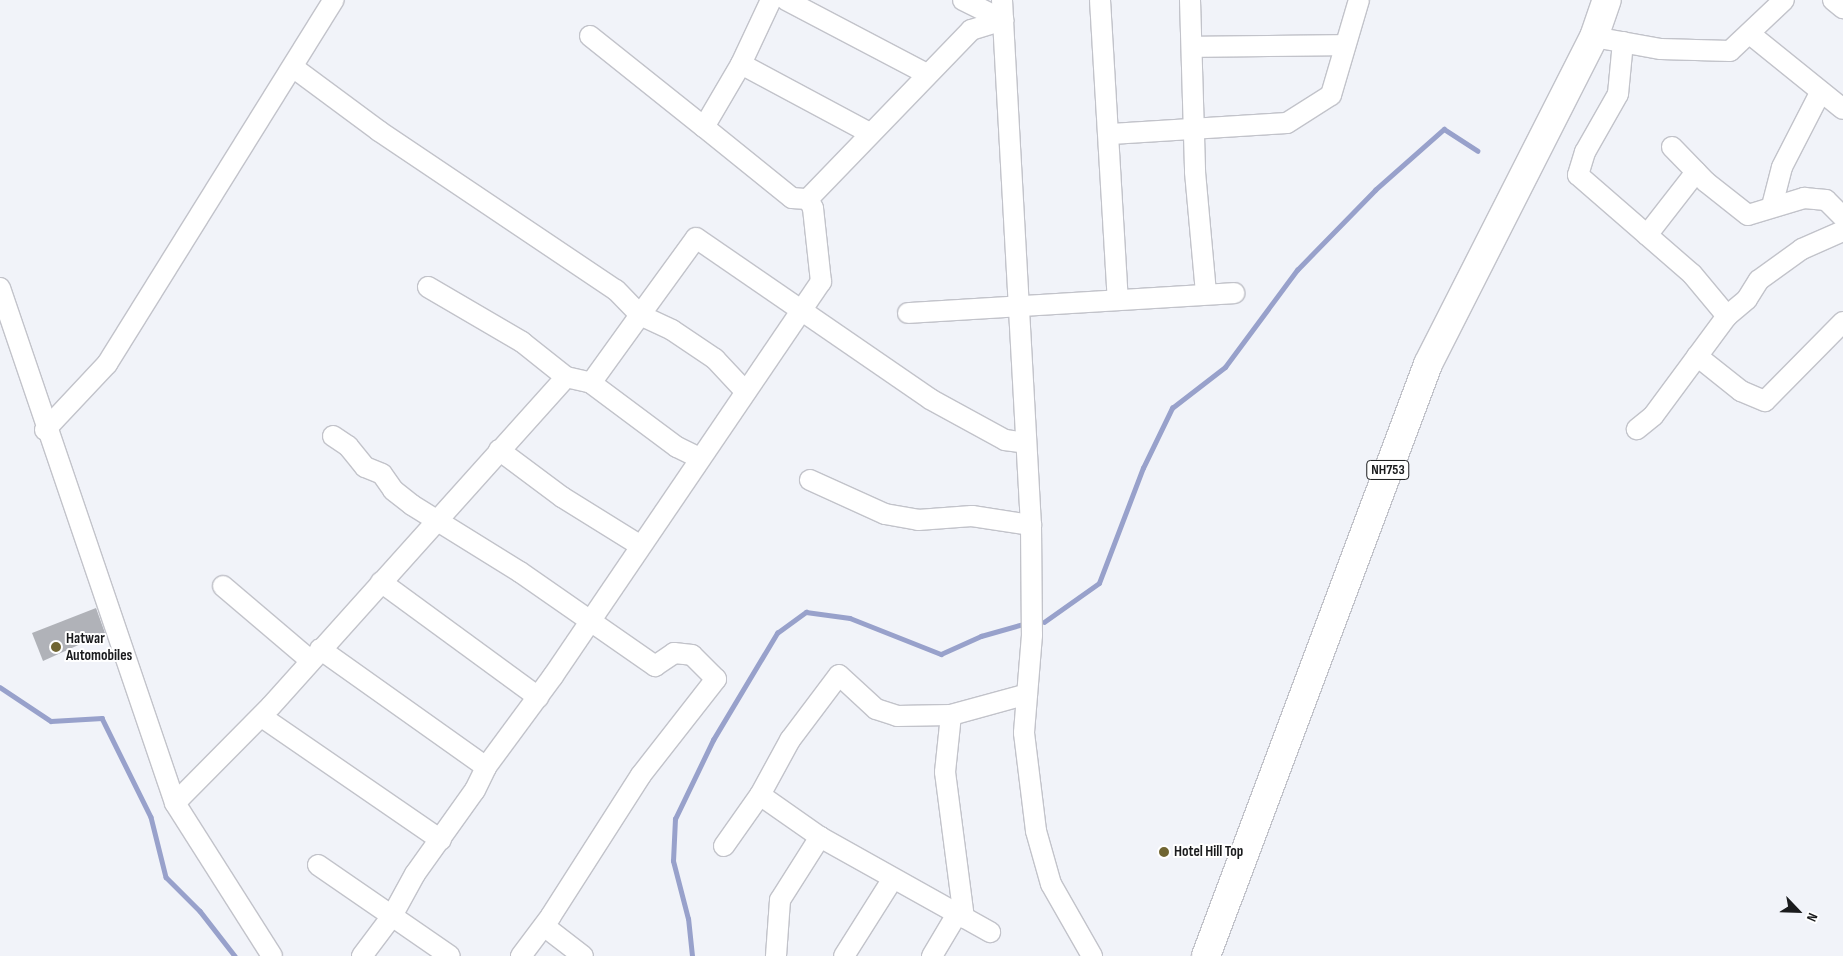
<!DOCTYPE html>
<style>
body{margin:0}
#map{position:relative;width:1843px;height:956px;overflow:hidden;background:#f1f3f9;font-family:"Sofia Sans Condensed",sans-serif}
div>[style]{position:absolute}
.stream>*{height:4.5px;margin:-2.25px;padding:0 2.25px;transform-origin:2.25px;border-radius:2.25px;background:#98a1cb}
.building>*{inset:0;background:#b0b2b8}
.roads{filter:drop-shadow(1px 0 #c2c3ca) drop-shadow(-1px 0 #c2c3ca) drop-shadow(0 1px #c2c3ca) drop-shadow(0 -1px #c2c3ca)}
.minor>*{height:20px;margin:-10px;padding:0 10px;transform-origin:10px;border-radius:10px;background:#fff}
.highway>*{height:28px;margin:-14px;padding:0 14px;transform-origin:14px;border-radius:14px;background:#fff}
.dots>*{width:14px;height:14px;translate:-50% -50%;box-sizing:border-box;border:2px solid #fff;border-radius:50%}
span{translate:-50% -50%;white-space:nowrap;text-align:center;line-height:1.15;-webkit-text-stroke:4px #fff;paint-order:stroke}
.shield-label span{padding:1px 4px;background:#fff;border:1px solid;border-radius:4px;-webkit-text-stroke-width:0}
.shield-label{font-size:14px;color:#1a1b1d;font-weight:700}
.poi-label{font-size:15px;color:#1a1b1d;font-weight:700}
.left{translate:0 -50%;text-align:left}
.north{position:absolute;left:1773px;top:886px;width:50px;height:50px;-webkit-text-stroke:4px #fff;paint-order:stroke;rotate:114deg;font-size:14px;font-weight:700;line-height:20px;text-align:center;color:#1a1b1d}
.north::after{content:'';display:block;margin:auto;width:18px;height:22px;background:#1a1b1d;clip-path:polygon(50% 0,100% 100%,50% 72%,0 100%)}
</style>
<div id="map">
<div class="stream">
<div style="left:1044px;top:622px;width:67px;rotate:-35.3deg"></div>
<div style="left:1099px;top:583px;width:123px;rotate:-69.1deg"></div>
<div style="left:1143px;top:468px;width:67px;rotate:-64.2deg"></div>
<div style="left:1172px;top:408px;width:67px;rotate:-37.7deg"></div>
<div style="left:1225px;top:367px;width:121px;rotate:-53.4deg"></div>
<div style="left:1297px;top:270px;width:112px;rotate:-45.7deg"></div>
<div style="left:1375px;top:190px;width:92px;rotate:-41.5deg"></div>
<div style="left:1444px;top:129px;width:40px;rotate:32.9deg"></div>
<div style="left:0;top:687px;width:61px;rotate:33.7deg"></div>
<div style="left:51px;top:721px;width:51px;rotate:-3.4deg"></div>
<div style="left:102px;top:718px;width:110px;rotate:63.7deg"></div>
<div style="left:151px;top:817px;width:62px;rotate:76deg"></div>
<div style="left:166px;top:877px;width:48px;rotate:45deg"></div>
<div style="left:200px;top:911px;width:57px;rotate:52.1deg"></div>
<div style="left:692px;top:956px;width:37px;rotate:-96deg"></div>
<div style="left:688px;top:919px;width:60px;rotate:-104.5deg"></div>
<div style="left:673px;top:861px;width:42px;rotate:-87.3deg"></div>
<div style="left:675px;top:819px;width:88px;rotate:-64.3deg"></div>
<div style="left:713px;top:740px;width:125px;rotate:-59.1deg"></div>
<div style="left:777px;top:633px;width:36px;rotate:-36deg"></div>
<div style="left:806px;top:612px;width:44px;rotate:7.8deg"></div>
<div style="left:850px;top:618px;width:98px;rotate:21.6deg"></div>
<div style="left:941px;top:654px;width:44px;rotate:-24.2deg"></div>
<div style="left:981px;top:636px;width:41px;rotate:-15.8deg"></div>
</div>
<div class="building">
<div style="clip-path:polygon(96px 608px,105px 633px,43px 661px,32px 633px)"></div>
</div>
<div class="roads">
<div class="minor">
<div style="left:771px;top:0;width:71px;rotate:115.1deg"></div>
<div style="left:741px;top:64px;width:73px;rotate:120.4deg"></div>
<div style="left:704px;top:127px;width:113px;rotate:38.9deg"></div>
<div style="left:792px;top:198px;width:16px;rotate:4deg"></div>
<div style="left:786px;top:0;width:157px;rotate:27.7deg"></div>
<div style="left:963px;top:0;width:45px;rotate:26.6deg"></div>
<div style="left:1002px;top:0;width:20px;rotate:87deg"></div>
<div style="left:1100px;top:0;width:300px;rotate:86.6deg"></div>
<div style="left:1190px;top:0;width:172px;rotate:88.3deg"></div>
<div style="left:1195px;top:172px;width:121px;rotate:84.8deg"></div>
<div style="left:1833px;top:0;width:13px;rotate:39deg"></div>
<div style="left:1750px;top:34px;width:119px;rotate:38.9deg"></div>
<div style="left:590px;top:36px;width:146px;rotate:38.6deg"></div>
<div style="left:1594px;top:37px;width:68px;rotate:10.2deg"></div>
<div style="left:1661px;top:49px;width:69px;rotate:1.7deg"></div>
<div style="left:1730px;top:51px;width:74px;rotate:-43.4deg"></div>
<div style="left:1623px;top:42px;width:52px;rotate:95.5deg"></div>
<div style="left:1618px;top:94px;width:67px;rotate:119.6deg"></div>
<div style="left:1585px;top:152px;width:24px;rotate:107deg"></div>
<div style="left:1578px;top:175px;width:151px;rotate:41deg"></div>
<div style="left:1692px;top:274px;width:55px;rotate:50.2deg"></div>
<div style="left:1727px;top:316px;width:124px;rotate:126.5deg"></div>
<div style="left:1653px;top:416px;width:21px;rotate:141deg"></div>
<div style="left:1192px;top:47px;width:153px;rotate:-0.7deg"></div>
<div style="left:741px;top:64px;width:144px;rotate:28.2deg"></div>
<div style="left:294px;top:68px;width:106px;rotate:36.5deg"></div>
<div style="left:379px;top:131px;width:285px;rotate:33.9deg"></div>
<div style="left:616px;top:290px;width:35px;rotate:46deg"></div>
<div style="left:640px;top:315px;width:95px;rotate:-54deg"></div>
<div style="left:696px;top:238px;width:284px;rotate:34.5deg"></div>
<div style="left:930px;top:399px;width:85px;rotate:28.7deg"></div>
<div style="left:1005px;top:440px;width:21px;rotate:8deg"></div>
<div style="left:1111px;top:134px;width:176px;rotate:-3.6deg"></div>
<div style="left:1287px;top:123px;width:52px;rotate:-32.5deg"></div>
<div style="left:1331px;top:95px;width:99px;rotate:-73.6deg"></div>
<div style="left:1672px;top:147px;width:49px;rotate:45.8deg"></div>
<div style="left:1706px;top:182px;width:53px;rotate:38.2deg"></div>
<div style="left:1748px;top:215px;width:59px;rotate:-16.9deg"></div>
<div style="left:1804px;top:198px;width:22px;rotate:5deg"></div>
<div style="left:1826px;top:200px;width:24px;rotate:45deg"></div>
<div style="left:1772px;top:206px;width:40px;rotate:-75.6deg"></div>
<div style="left:1782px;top:167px;width:83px;rotate:-62.8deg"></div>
<div style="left:1647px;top:235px;width:80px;rotate:-52.1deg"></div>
<div style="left:428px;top:287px;width:109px;rotate:30.3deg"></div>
<div style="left:522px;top:342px;width:56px;rotate:38.5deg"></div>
<div style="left:0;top:288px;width:544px;rotate:71.23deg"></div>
<div style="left:175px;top:803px;width:181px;rotate:57.6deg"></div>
<div style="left:908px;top:313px;width:327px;rotate:-3.5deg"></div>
<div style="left:1727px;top:316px;width:26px;rotate:-40deg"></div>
<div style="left:1747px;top:299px;width:22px;rotate:-58deg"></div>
<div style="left:1759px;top:280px;width:53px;rotate:-35.8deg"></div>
<div style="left:1802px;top:249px;width:45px;rotate:-23.7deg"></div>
<div style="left:1697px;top:356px;width:56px;rotate:38.5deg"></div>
<div style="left:1741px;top:391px;width:26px;rotate:23deg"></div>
<div style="left:1765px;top:401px;width:111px;rotate:-45.4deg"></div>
<div style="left:591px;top:383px;width:107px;rotate:36.7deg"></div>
<div style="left:677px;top:447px;width:25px;rotate:26deg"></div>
<div style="left:45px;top:430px;width:91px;rotate:-46.8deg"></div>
<div style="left:107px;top:364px;width:429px;rotate:-58.1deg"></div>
<div style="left:333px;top:436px;width:18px;rotate:34deg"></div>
<div style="left:348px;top:446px;width:27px;rotate:51deg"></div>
<div style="left:365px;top:467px;width:18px;rotate:22deg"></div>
<div style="left:382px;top:474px;width:19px;rotate:55deg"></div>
<div style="left:393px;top:490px;width:24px;rotate:38deg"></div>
<div style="left:412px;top:505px;width:127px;rotate:31.8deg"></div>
<div style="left:520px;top:572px;width:165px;rotate:34.8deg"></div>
<div style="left:655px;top:666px;width:23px;rotate:-34deg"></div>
<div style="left:674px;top:653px;width:18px;rotate:6deg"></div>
<div style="left:692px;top:655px;width:34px;rotate:45deg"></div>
<div style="left:716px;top:679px;width:122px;rotate:128deg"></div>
<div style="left:641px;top:775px;width:167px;rotate:122.6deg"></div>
<div style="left:551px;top:916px;width:50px;rotate:126.9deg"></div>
<div style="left:499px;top:450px;width:79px;rotate:36.7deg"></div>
<div style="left:562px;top:497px;width:91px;rotate:31.9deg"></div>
<div style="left:810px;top:480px;width:82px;rotate:24.4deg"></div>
<div style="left:885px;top:514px;width:34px;rotate:10deg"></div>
<div style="left:918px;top:520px;width:54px;rotate:-4.2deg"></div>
<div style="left:972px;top:516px;width:60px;rotate:8.7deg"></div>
<div style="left:381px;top:582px;width:195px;rotate:36.2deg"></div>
<div style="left:223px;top:586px;width:114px;rotate:40.4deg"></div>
<div style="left:320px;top:649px;width:204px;rotate:35.4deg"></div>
<div style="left:951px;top:715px;width:57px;rotate:96deg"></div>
<div style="left:945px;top:772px;width:147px;rotate:82.6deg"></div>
<div style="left:262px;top:717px;width:217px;rotate:34.5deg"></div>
<div style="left:760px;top:795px;width:63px;rotate:-61.4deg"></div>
<div style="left:790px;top:740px;width:81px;rotate:-53deg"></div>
<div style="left:839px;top:675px;width:50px;rotate:42.6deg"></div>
<div style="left:876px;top:709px;width:22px;rotate:18deg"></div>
<div style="left:897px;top:716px;width:54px;rotate:-1.1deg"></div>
<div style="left:951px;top:715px;width:79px;rotate:-15.4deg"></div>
<div style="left:175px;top:803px;width:136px;rotate:-45.3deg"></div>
<div style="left:271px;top:706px;width:442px;rotate:-48.1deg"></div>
<div style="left:566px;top:377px;width:26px;rotate:13deg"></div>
<div style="left:591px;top:383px;width:84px;rotate:-54.2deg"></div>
<div style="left:640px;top:315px;width:35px;rotate:25deg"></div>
<div style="left:672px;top:330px;width:52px;rotate:34deg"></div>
<div style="left:715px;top:359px;width:45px;rotate:46.8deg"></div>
<div style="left:724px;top:846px;width:62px;rotate:-54.8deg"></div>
<div style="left:760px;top:795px;width:73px;rotate:35deg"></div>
<div style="left:318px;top:865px;width:90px;rotate:34.6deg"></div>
<div style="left:392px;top:916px;width:48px;rotate:-61.3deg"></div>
<div style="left:415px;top:874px;width:103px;rotate:-54.5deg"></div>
<div style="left:475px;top:790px;width:25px;rotate:-64deg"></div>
<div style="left:486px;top:767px;width:113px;rotate:-53.6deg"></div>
<div style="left:553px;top:676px;width:477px;rotate:-55.8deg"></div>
<div style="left:821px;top:282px;width:74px;rotate:-96.2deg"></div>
<div style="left:813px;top:208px;width:10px;rotate:-119deg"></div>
<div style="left:808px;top:199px;width:235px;rotate:-46deg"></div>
<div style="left:971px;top:30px;width:34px;rotate:-17deg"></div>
<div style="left:1003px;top:20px;width:506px;rotate:86.83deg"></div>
<div style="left:1031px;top:525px;width:110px;rotate:89.5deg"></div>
<div style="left:1032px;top:635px;width:98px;rotate:94.7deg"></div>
<div style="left:1024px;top:733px;width:99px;rotate:83deg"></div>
<div style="left:1036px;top:831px;width:55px;rotate:74.2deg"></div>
<div style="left:1051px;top:884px;width:83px;rotate:60.3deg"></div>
<div style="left:544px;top:926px;width:49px;rotate:37.6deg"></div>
<div style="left:362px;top:956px;width:50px;rotate:-53.1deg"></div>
<div style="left:392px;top:916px;width:70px;rotate:34.6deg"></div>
<div style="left:776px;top:956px;width:56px;rotate:-85.9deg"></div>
<div style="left:780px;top:900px;width:75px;rotate:-57.6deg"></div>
<div style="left:820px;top:837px;width:195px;rotate:29.2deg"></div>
<div style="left:844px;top:956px;width:90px;rotate:-57.7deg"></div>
<div style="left:932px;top:956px;width:49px;rotate:-59.2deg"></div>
</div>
<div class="highway">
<div style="left:1206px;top:956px;width:632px;rotate:-69.44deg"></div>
<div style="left:1428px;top:364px;width:367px;rotate:-63.1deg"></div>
<div style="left:1594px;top:37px;width:39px;rotate:-71deg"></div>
</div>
</div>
<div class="dots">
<div style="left:56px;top:647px;background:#706532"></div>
<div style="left:1164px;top:852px;background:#706532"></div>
</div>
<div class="shield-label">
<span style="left:1388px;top:470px">NH753</span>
</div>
<div class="poi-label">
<span class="left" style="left:66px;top:647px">Hatwar<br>Automobiles</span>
<span class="left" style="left:1174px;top:852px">Hotel Hill Top</span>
</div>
<div class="north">N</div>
</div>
